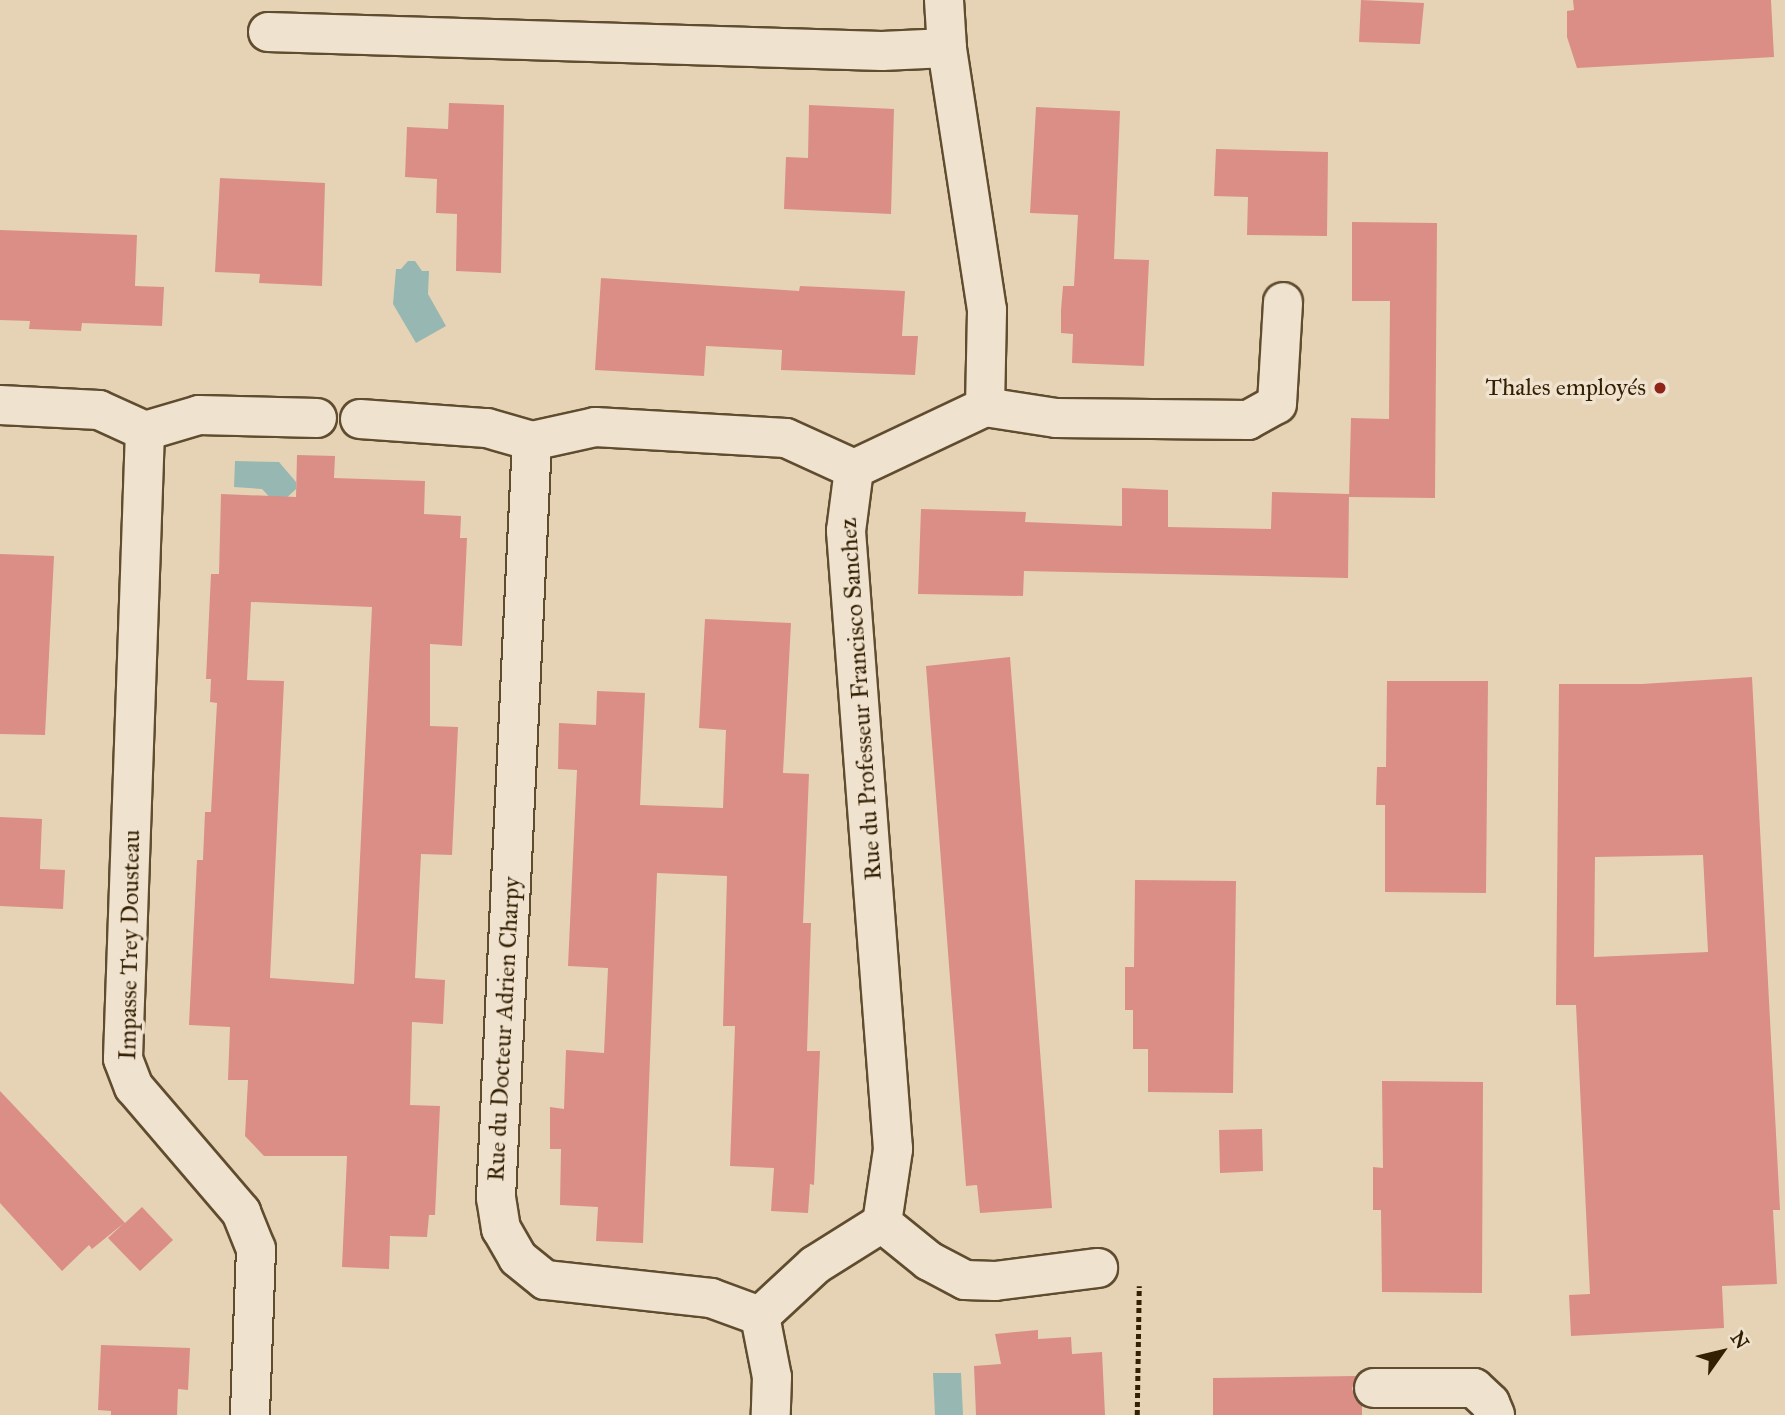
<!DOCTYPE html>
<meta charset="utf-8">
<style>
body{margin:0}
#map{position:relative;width:1785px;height:1415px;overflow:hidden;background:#e6d3b5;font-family:"IM FELL Great Primer",serif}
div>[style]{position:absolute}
.water>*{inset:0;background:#97b7b2}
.building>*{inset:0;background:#da8e86}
.path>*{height:4.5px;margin-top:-2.25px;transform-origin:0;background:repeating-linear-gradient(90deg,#331f01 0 5px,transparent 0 8.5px)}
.roads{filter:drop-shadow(2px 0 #604c2e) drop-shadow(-2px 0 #604c2e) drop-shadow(0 2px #604c2e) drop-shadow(0 -2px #604c2e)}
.minor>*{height:38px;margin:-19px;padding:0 19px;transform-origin:19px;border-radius:19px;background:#efe2cf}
.dots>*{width:19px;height:19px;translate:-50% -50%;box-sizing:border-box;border:4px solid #efe2cf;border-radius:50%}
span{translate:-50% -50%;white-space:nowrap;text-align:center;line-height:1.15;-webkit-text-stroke:7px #efe2cf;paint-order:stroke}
.poi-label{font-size:24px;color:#331f01}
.right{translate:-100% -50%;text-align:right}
.street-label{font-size:24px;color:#331f01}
.north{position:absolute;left:1687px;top:1317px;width:70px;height:70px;-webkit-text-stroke:5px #efe2cf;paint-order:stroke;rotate:56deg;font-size:19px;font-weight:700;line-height:28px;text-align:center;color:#331f01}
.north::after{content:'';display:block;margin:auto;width:24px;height:32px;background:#331f01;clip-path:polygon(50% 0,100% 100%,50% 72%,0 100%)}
</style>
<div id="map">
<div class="water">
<div style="clip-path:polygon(408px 261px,415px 261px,422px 271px,429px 271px,428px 294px,446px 326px,416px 343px,393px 304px,396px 269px,401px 269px)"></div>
<div style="clip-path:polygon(235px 461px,279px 462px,296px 482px,296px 489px,278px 506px,262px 489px,234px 487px)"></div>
<div style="clip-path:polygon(933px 1373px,961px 1373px,963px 1415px,935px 1415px)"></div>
</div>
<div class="building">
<div style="clip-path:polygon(1361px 0,1424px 3px,1420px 44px,1359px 42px)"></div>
<div style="clip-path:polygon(1573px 0,1771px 0,1774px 57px,1577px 68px,1567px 37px,1567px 11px,1574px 10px)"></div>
<div style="clip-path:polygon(449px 103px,504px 105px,501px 273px,456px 271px,457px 214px,436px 213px,437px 179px,405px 177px,407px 127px,448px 129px)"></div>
<div style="clip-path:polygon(809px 105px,894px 109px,891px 214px,784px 209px,786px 157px,808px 158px)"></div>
<div style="clip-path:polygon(1036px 107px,1120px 111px,1114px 259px,1149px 260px,1144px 366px,1072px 363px,1073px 334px,1061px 333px,1061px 310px,1063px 286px,1074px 286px,1078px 215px,1030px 213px)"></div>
<div style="clip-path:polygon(1216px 149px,1328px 152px,1327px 236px,1247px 235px,1248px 197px,1214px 196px)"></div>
<div style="clip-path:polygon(220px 178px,325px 183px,322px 286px,259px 283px,260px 274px,215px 272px)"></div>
<div style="clip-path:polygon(1352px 222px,1437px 223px,1435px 498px,1349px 497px,1351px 418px,1389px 419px,1390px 301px,1352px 301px)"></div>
<div style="clip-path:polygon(0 230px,137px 235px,135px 286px,164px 287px,162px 326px,82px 323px,81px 331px,29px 329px,30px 321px,0 320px)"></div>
<div style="clip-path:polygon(601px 278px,799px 291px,800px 286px,905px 291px,902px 336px,918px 336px,915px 375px,781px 370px,782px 350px,706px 346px,704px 376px,595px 370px)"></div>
<div style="clip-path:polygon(evenodd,297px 455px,335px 456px,334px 478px,425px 481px,424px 514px,461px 516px,460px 538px,467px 538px,462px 646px,430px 644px,430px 726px,458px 727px,452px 855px,421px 854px,415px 978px,445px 980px,443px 1024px,412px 1022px,410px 1105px,440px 1106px,435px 1215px,429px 1215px,427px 1237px,390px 1236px,389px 1269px,342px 1267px,347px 1156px,264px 1156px,245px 1136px,248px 1080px,228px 1080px,230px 1027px,189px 1025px,197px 860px,203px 860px,205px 812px,211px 812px,217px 703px,210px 702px,211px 679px,206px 679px,211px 574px,219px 574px,221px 494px,296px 497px,297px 455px,251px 602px,372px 607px,354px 984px,270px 978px,284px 681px,247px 680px,251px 602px)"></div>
<div style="clip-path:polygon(1122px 488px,1168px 490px,1168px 527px,1271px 529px,1272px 492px,1349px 494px,1348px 578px,1024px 571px,1023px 596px,918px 594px,921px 509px,1026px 512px,1025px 522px,1122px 526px)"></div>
<div style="clip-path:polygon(0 554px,54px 556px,45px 735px,0 734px)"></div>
<div style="clip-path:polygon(705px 619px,791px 623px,783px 773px,809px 774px,803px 923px,811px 923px,807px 1051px,820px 1051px,814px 1185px,810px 1184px,808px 1213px,771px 1211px,774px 1168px,730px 1166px,735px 1026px,723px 1026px,727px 876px,657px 873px,643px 1243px,596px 1241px,598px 1207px,560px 1205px,561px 1149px,550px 1149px,550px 1107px,564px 1109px,566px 1050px,604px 1053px,608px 968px,568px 966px,577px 770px,558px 769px,559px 723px,596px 725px,597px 691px,645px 693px,640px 805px,723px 808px,726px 730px,699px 728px)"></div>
<div style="clip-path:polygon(1010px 657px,1052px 1208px,980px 1213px,977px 1185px,966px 1186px,926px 666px)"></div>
<div style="clip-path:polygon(evenodd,1752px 677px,1780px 1210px,1773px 1210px,1777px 1284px,1722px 1286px,1724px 1328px,1571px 1336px,1569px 1295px,1590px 1294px,1576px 1005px,1556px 1005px,1559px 684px,1642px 684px,1752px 677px,1703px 855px,1708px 952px,1594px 957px,1595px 857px,1703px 855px)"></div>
<div style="clip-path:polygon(1387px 681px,1488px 681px,1486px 893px,1385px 892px,1385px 805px,1376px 805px,1377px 767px,1386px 767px)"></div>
<div style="clip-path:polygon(0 817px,42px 819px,40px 869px,65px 870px,63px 909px,0 906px)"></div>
<div style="clip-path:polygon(1135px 880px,1236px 881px,1233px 1093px,1148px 1092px,1148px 1049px,1133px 1049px,1133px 1010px,1125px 1010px,1125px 967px,1134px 967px)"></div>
<div style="clip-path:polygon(1382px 1081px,1483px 1082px,1482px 1293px,1382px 1292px,1381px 1210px,1373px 1210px,1373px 1167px,1383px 1168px)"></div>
<div style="clip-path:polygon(0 1091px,125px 1223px,142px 1207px,173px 1240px,140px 1271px,108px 1238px,124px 1223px,92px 1249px,89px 1245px,62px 1271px,0 1203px)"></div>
<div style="clip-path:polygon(1262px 1129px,1263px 1171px,1220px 1173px,1219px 1130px)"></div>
<div style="clip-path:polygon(1038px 1330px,1038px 1339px,1071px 1337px,1072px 1354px,1102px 1352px,1105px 1415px,976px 1415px,974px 1366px,1001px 1364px,995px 1334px)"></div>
<div style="clip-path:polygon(101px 1345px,190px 1348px,188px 1390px,178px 1389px,177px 1415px,111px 1415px,111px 1411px,98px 1410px)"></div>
<div style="clip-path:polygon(1356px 1376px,1352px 1389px,1362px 1406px,1362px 1415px,1213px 1415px,1213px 1378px)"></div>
</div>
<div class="path">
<div style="left:1137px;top:1415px;width:129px;rotate:-89.1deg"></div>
</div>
<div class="roads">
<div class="minor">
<div style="left:268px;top:32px;width:614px;rotate:1.77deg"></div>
<div style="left:882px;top:51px;width:65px;rotate:-2.6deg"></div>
<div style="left:0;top:405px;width:99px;rotate:2.9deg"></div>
<div style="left:99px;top:410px;width:51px;rotate:24.5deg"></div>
<div style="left:145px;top:431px;width:56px;rotate:-16.5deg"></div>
<div style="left:199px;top:415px;width:118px;rotate:1.5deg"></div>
<div style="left:985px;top:407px;width:72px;rotate:8.8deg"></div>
<div style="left:1056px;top:418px;width:192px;rotate:0.6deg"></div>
<div style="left:1248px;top:420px;width:33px;rotate:-29deg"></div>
<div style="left:1277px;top:404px;width:102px;rotate:-86.6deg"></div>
<div style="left:360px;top:419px;width:127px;rotate:4.1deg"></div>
<div style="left:487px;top:428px;width:47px;rotate:16.1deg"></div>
<div style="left:145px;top:431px;width:628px;rotate:92.01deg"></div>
<div style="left:123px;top:1059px;width:30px;rotate:69deg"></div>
<div style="left:134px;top:1087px;width:165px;rotate:49.4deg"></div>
<div style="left:241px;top:1212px;width:40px;rotate:68deg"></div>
<div style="left:256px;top:1249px;width:166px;rotate:92.1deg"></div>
<div style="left:882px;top:1223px;width:60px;rotate:39deg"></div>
<div style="left:929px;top:1261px;width:41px;rotate:27.8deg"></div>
<div style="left:965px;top:1280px;width:30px;rotate:2deg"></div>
<div style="left:995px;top:1281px;width:104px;rotate:-7.2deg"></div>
<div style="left:760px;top:1316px;width:75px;rotate:-42.8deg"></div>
<div style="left:815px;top:1265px;width:79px;rotate:-32.1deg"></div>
<div style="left:882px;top:1223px;width:75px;rotate:-81.5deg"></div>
<div style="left:893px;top:1149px;width:620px;rotate:-94.35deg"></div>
<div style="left:846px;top:531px;width:63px;rotate:-82.6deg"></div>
<div style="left:854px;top:469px;width:145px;rotate:-25.3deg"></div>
<div style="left:985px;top:407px;width:97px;rotate:-88.8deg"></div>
<div style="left:987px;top:310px;width:265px;rotate:-98.7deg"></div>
<div style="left:947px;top:48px;width:48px;rotate:-93.6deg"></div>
<div style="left:760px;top:1316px;width:52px;rotate:-159.8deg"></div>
<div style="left:711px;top:1298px;width:167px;rotate:-173.8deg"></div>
<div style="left:545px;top:1280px;width:35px;rotate:-141deg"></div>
<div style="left:518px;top:1258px;width:34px;rotate:-120deg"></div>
<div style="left:501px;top:1229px;width:31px;rotate:-99deg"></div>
<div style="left:496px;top:1198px;width:758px;rotate:-87.28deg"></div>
<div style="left:532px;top:441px;width:65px;rotate:-12.5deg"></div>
<div style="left:595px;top:427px;width:191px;rotate:3.3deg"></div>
<div style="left:786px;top:438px;width:75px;rotate:24.5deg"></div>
<div style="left:760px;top:1316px;width:62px;rotate:78.9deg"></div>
<div style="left:772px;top:1377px;width:38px;rotate:92deg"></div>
<div style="left:1374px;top:1388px;width:100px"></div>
<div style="left:1474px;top:1388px;width:22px;rotate:43deg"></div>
<div style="left:1490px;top:1403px;width:13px;rotate:67deg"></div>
</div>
</div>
<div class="dots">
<div style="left:1660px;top:388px;background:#8f2418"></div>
</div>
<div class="poi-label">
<span class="right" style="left:1646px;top:388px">Thales employés</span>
</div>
<div class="street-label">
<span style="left:861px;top:699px;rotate:-94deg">Rue du Professeur Francisco Sanchez</span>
<span style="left:130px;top:945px;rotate:-89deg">Impasse Trey Dousteau</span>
<span style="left:504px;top:1029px;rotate:-87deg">Rue du Docteur Adrien Charpy</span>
</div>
<div class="north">N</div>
</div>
